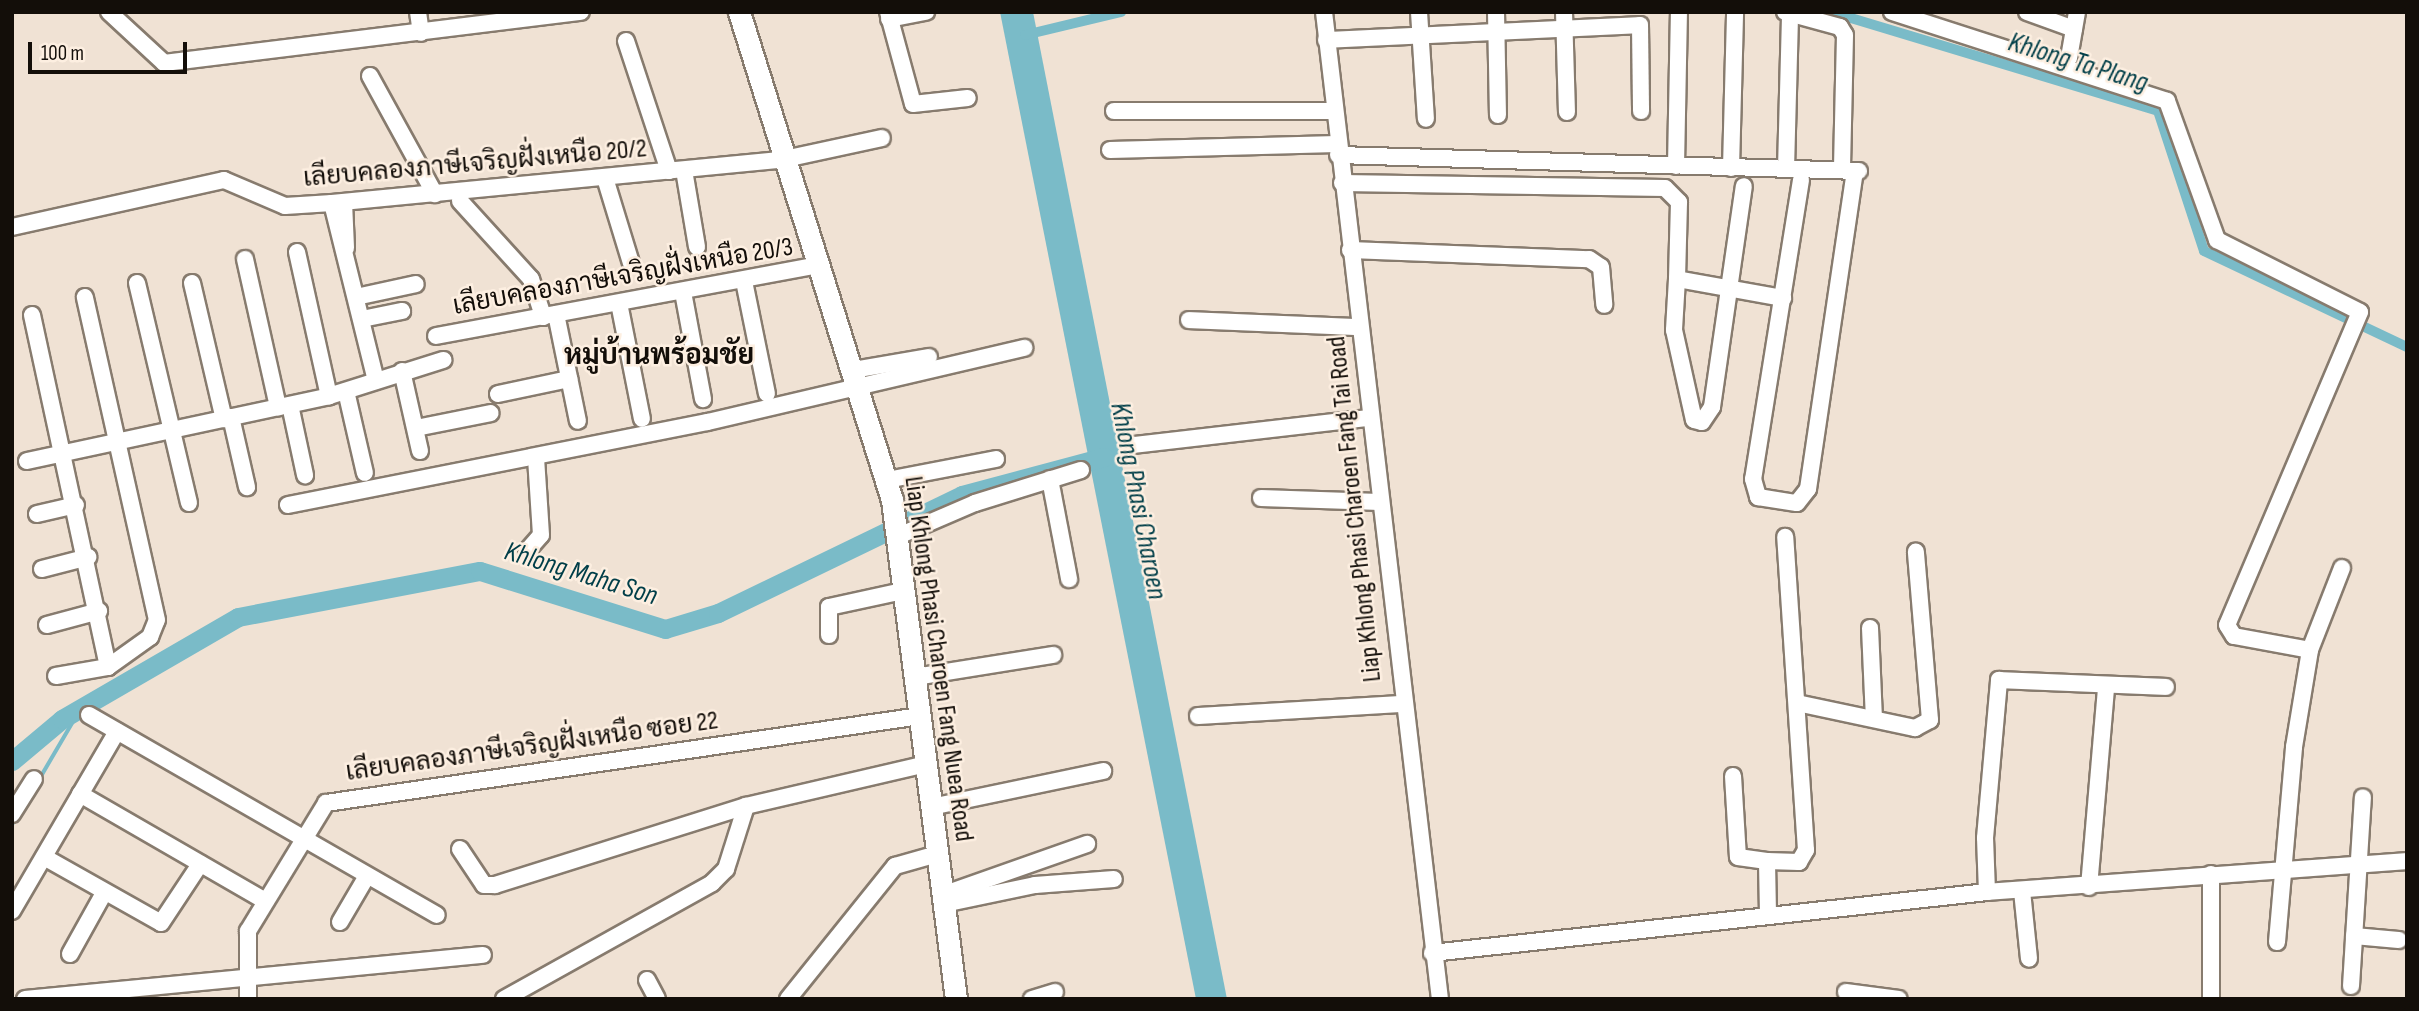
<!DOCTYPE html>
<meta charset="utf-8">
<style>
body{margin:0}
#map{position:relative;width:2419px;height:1011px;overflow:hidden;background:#f0e2d4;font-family:"Sofia Sans Condensed",Sarabun,sans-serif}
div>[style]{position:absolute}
.water>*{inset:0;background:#7abbc8}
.stream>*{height:3.5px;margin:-1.75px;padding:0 1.75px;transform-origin:1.75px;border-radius:1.75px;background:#7abbc8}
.canal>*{height:10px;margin:-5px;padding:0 5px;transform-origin:5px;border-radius:5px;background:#7abbc8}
.river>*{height:19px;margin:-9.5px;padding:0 9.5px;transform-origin:9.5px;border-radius:9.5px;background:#7abbc8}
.roads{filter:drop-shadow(2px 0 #877b6e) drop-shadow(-2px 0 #877b6e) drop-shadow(0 2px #877b6e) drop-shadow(0 -2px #877b6e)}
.minor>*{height:16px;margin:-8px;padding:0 8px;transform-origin:8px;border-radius:8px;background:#fff}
.major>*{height:21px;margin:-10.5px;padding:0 10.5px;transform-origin:10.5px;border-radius:10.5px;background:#fff}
span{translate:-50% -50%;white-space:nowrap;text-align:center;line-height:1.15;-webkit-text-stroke:5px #fdefe1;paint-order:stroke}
.street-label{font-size:26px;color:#130e09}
.water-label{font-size:28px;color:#003e48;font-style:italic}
.neighbourhood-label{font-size:28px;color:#130e09;font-weight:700}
.frame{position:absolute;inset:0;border:14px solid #130e09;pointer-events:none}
.scale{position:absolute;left:28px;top:42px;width:159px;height:32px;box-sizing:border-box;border:4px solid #130e09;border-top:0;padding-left:9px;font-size:21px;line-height:24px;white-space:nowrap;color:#130e09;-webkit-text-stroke:5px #fdefe1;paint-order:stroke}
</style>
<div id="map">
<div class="water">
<div style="clip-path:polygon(1000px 12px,1033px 12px,1227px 999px,1196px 999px)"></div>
</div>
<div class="stream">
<div style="left:40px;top:778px;width:81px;rotate:-59.6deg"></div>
<div style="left:12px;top:825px;width:9px;rotate:-63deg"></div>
</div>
<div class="canal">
<div style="left:1831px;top:12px;width:342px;rotate:16.8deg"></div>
<div style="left:2158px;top:111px;width:147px;rotate:71.8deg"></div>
<div style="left:2204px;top:251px;width:225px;rotate:25.3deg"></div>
<div style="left:1025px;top:35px;width:99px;rotate:-13.5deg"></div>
</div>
<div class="river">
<div style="left:12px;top:761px;width:65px;rotate:-40deg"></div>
<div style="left:62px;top:719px;width:203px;rotate:-30.1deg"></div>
<div style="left:238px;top:617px;width:246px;rotate:-10.8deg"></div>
<div style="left:480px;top:571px;width:194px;rotate:17.4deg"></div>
<div style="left:665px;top:629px;width:55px;rotate:-16.8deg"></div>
<div style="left:718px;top:613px;width:271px;rotate:-25.8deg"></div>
<div style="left:962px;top:495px;width:147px;rotate:-15deg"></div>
</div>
<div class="roads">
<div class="minor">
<div style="left:109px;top:12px;width:75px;rotate:42.8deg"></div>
<div style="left:164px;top:63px;width:420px;rotate:-7deg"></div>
<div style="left:418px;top:12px;width:21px;rotate:82deg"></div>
<div style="left:888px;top:12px;width:95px;rotate:74.8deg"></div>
<div style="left:913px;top:104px;width:55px;rotate:-6.2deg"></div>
<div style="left:1324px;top:12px;width:994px;rotate:83.3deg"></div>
<div style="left:1419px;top:12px;width:107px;rotate:86.3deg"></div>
<div style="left:1496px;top:12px;width:103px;rotate:88.9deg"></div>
<div style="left:1564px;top:12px;width:100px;rotate:88.3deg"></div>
<div style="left:1785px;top:12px;width:57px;rotate:15.3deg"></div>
<div style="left:1840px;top:27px;width:9px;rotate:58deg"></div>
<div style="left:1845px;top:35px;width:135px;rotate:91.3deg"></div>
<div style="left:1892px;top:12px;width:289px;rotate:17.9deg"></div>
<div style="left:2167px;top:101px;width:148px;rotate:70.2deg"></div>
<div style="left:2217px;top:240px;width:160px;rotate:26.7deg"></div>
<div style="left:2360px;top:312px;width:340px;rotate:113deg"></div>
<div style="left:2227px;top:625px;width:13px;rotate:58deg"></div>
<div style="left:2234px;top:636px;width:77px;rotate:10.4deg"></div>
<div style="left:2027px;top:12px;width:50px;rotate:19.9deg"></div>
<div style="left:889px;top:19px;width:38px;rotate:-11deg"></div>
<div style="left:1326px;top:40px;width:314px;rotate:-2.7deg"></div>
<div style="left:1640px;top:25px;width:86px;rotate:89.3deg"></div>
<div style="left:626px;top:41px;width:137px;rotate:71.7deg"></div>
<div style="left:2069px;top:58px;width:47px;rotate:-80.1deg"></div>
<div style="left:370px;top:76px;width:135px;rotate:61.2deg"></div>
<div style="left:1114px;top:111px;width:219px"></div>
<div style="left:1110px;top:150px;width:227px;rotate:-1.5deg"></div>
<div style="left:1338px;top:155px;width:521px;rotate:1.76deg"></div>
<div style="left:1676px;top:166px;width:154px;rotate:-88.9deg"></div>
<div style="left:1731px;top:168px;width:156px;rotate:-88.5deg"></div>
<div style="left:1786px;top:169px;width:155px;rotate:-88.5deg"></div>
<div style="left:684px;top:170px;width:78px;rotate:80.4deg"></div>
<div style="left:605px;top:178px;width:89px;rotate:73deg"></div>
<div style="left:1801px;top:180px;width:303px;rotate:99.1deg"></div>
<div style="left:1753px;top:479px;width:19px;rotate:74deg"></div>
<div style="left:1758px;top:497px;width:39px;rotate:9deg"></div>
<div style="left:1797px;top:503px;width:18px;rotate:-52deg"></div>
<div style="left:1808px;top:489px;width:321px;rotate:-81.6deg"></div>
<div style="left:1342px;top:183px;width:323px;rotate:0.9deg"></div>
<div style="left:1665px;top:188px;width:20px;rotate:45deg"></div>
<div style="left:1679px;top:202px;width:77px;rotate:91.5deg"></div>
<div style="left:1677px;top:279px;width:108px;rotate:10.2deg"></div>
<div style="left:460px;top:201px;width:105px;rotate:47.7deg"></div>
<div style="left:531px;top:279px;width:40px;rotate:72deg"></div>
<div style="left:344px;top:202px;width:46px;rotate:87.5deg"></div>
<div style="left:332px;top:203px;width:183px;rotate:76.1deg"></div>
<div style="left:12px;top:227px;width:217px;rotate:-12.5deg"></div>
<div style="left:224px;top:180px;width:66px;rotate:23.1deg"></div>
<div style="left:285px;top:206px;width:47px;rotate:-3.7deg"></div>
<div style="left:332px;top:203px;width:455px;rotate:-5.5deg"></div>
<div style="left:785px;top:159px;width:99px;rotate:-12.2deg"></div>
<div style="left:1350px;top:250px;width:239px;rotate:2.2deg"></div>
<div style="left:1589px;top:259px;width:14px;rotate:34deg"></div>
<div style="left:1601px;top:267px;width:38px;rotate:85deg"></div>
<div style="left:297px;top:252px;width:148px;rotate:77.5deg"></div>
<div style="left:245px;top:259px;width:152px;rotate:77.4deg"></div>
<div style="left:1677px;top:279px;width:51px;rotate:93.4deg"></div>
<div style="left:1674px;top:330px;width:92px;rotate:77.5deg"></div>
<div style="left:1694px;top:420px;width:8px;rotate:14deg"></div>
<div style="left:1702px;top:422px;width:18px;rotate:-56deg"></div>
<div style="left:1712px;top:407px;width:223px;rotate:-81.8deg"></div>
<div style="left:744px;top:281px;width:115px;rotate:78.5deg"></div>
<div style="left:137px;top:283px;width:226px;rotate:76.7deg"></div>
<div style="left:192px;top:283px;width:140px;rotate:76.8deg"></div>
<div style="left:683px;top:292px;width:109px;rotate:79.4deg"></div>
<div style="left:356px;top:297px;width:61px;rotate:-12.2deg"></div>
<div style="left:619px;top:303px;width:118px;rotate:78.8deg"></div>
<div style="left:556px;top:314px;width:109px;rotate:78.4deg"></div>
<div style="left:32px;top:315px;width:360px;rotate:77.8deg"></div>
<div style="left:362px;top:319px;width:41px;rotate:-11.3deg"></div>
<div style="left:1189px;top:320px;width:170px;rotate:2.4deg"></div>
<div style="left:436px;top:336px;width:390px;rotate:-10.5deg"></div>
<div style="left:853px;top:370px;width:77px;rotate:-9.7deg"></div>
<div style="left:402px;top:371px;width:82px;rotate:77.3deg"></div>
<div style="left:346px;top:391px;width:84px;rotate:77deg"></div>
<div style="left:498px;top:394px;width:73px;rotate:-11.9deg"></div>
<div style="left:290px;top:405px;width:72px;rotate:77.9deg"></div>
<div style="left:231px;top:417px;width:72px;rotate:77.1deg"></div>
<div style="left:416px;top:428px;width:76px;rotate:-11.3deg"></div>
<div style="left:1134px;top:445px;width:237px;rotate:-6.6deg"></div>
<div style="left:27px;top:461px;width:309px;rotate:-12.1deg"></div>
<div style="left:329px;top:396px;width:120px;rotate:-17.5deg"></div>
<div style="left:1050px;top:479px;width:102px;rotate:79.2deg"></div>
<div style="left:887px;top:480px;width:111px;rotate:-10.9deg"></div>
<div style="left:1261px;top:498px;width:118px;rotate:1.9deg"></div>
<div style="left:288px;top:505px;width:428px;rotate:-11.2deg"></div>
<div style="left:708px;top:422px;width:325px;rotate:-13.2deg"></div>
<div style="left:37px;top:514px;width:40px;rotate:-13deg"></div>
<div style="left:896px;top:537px;width:86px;rotate:-23.3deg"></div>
<div style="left:975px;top:503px;width:111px;rotate:-17.3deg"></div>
<div style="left:527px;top:551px;width:21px;rotate:-49deg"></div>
<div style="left:541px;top:535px;width:77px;rotate:-93.7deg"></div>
<div style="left:42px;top:569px;width:48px;rotate:-14.6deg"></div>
<div style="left:47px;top:625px;width:54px;rotate:-15.1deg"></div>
<div style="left:1870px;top:628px;width:91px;rotate:87.5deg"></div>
<div style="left:829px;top:635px;width:28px;rotate:-90deg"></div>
<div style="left:829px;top:607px;width:76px;rotate:-12.2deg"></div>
<div style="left:56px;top:676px;width:53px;rotate:-9.8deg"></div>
<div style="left:108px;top:667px;width:52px;rotate:-35.5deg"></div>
<div style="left:150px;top:637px;width:18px;rotate:-68deg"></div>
<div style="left:157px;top:620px;width:331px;rotate:-102.6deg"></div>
<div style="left:915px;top:677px;width:140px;rotate:-9.1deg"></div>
<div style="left:1797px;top:703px;width:121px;rotate:12deg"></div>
<div style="left:1915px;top:728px;width:17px;rotate:-28deg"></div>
<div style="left:1930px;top:720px;width:169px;rotate:-94.8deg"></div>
<div style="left:89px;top:715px;width:401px;rotate:29.9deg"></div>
<div style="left:1198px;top:716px;width:203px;rotate:-3.4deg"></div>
<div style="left:1733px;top:776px;width:81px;rotate:86.5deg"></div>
<div style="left:1738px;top:857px;width:29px;rotate:8deg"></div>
<div style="left:80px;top:794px;width:214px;rotate:30deg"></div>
<div style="left:931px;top:807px;width:176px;rotate:-11.8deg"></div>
<div style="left:12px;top:814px;width:41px;rotate:-57.8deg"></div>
<div style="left:460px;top:849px;width:43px;rotate:56.3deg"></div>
<div style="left:484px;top:885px;width:11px"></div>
<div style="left:495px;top:885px;width:263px;rotate:-17.5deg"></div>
<div style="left:746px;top:806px;width:185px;rotate:-13.1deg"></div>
<div style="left:44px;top:857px;width:134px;rotate:29.4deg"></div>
<div style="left:161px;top:923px;width:71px;rotate:-56.5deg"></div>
<div style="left:2089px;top:887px;width:201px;rotate:-85.1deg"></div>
<div style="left:2022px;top:891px;width:68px;rotate:84.1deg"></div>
<div style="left:1987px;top:892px;width:54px;rotate:-92.1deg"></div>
<div style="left:1985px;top:838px;width:159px;rotate:-84.9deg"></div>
<div style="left:1999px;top:680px;width:167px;rotate:2.4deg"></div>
<div style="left:942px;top:895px;width:154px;rotate:-19.4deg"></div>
<div style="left:944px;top:904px;width:93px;rotate:-11.8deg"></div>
<div style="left:1035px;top:885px;width:79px;rotate:-4.3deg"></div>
<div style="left:12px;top:911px;width:208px;rotate:-59.7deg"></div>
<div style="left:1768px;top:914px;width:53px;rotate:-91.1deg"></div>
<div style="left:1767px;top:861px;width:32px;rotate:2deg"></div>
<div style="left:1799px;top:862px;width:14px;rotate:-60deg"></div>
<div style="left:1806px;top:850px;width:314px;rotate:-93.8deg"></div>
<div style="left:340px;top:922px;width:53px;rotate:-59.6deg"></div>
<div style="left:2354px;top:936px;width:45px;rotate:5.1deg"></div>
<div style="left:2277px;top:942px;width:196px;rotate:-85deg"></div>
<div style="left:2294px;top:747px;width:98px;rotate:-80.6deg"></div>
<div style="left:2310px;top:650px;width:88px;rotate:-68.7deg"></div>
<div style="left:1432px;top:953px;width:558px;rotate:-6.27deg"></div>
<div style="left:1987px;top:892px;width:421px;rotate:-4.2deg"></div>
<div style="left:70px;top:954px;width:70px;rotate:-60.9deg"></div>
<div style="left:647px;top:980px;width:21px;rotate:62deg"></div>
<div style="left:2351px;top:986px;width:189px;rotate:-86.4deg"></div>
<div style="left:1846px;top:992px;width:53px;rotate:7.5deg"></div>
<div style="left:25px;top:999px;width:460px;rotate:-5.5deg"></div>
<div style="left:248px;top:999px;width:68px;rotate:-90deg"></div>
<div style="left:248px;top:931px;width:150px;rotate:-58.6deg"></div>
<div style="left:326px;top:803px;width:600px;rotate:-8.33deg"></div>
<div style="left:504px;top:999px;width:238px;rotate:-29.1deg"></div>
<div style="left:712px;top:883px;width:20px;rotate:-45deg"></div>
<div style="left:726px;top:869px;width:66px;rotate:-72.4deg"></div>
<div style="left:788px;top:999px;width:171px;rotate:-51.2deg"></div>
<div style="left:895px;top:866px;width:44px;rotate:-15.9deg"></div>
<div style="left:1032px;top:999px;width:24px;rotate:-17deg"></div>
<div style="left:2211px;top:999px;width:125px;rotate:-90deg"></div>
</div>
<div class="major">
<div style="left:739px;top:12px;width:511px;rotate:72.59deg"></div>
<div style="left:892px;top:500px;width:503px;rotate:82.69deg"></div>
</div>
</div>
<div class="street-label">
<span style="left:475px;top:164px;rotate:-5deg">เลียบคลองภาษีเจริญฝั่งเหนือ 20/2</span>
<span style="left:623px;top:277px;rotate:-10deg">เลียบคลองภาษีเจริญฝั่งเหนือ 20/3</span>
<span style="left:1355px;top:509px;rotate:-96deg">Liap Khlong Phasi Charoen Fang Tai Road</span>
<span style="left:938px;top:659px;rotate:82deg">Liap Khlong Phasi Charoen Fang Nuea Road</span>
<span style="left:532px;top:747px;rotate:-8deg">เลียบคลองภาษีเจริญฝั่งเหนือ ซอย 22</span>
</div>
<div class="water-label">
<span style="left:2078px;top:63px;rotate:17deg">Khlong Ta Plang</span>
<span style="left:1138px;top:501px;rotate:79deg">Khlong Phasi Charoen</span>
<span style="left:581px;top:574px;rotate:17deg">Khlong Maha Son</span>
</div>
<div class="neighbourhood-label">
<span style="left:659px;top:356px">หมู่บ้านพร้อมชัย</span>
</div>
<div class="frame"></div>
<div class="scale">100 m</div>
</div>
